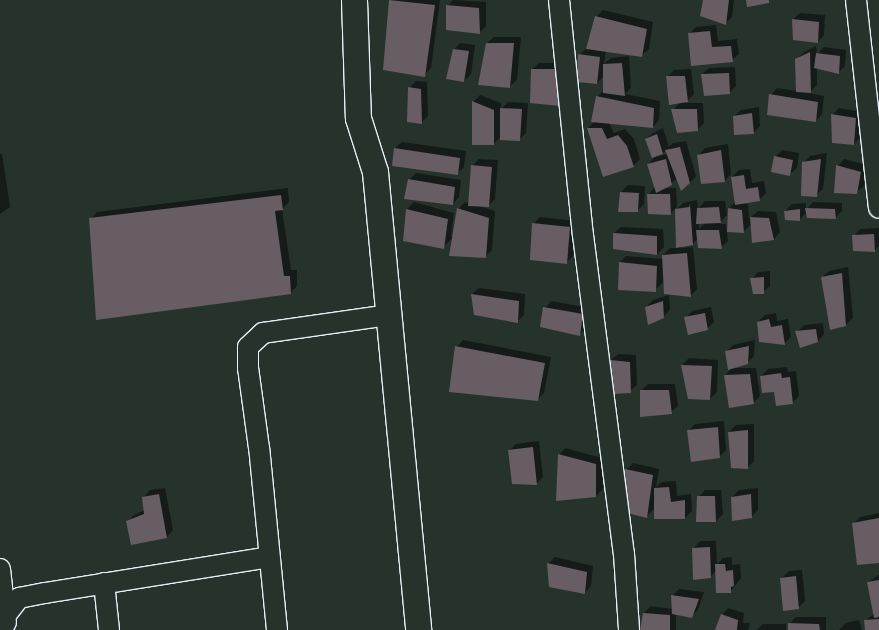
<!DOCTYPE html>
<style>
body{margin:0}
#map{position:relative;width:879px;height:630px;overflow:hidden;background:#26332d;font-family:Mali,sans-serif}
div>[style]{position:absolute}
.shadow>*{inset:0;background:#0007}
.building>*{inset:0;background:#675d62}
.roads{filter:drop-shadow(1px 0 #e8f1f8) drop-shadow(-1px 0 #e8f1f8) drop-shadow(0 1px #e8f1f8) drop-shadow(0 -1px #e8f1f8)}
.minor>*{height:20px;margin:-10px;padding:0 10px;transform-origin:10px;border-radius:10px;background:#26332d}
.tertiary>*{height:25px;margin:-12.5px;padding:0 12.5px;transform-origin:12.5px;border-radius:12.5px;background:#26332d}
span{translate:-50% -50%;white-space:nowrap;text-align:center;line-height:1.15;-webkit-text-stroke:4px #26332d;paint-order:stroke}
</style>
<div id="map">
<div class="shadow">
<div style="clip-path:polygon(391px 0,440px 0,431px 68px,424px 75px)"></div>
<div style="clip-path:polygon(453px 0,486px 2px,486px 26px,480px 32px,448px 6px)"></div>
<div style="clip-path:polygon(705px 0,734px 0,732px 17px,725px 24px)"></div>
<div style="clip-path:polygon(603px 10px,653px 22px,649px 49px,642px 55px,606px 50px,604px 64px,611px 58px,629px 56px,631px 88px,625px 94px,660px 101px,659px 120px,653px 127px,609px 123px,614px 133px,625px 129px,634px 139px,640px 159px,633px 166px,604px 175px,588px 128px,595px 121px,597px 97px,604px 90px,604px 76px,597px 83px,579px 55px,587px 48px,596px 17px)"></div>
<div style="clip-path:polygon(800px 13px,825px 15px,824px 35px,818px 42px,793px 19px)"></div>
<div style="clip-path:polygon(716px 25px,718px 41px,737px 39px,739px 54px,732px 60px,689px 34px,696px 27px)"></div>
<div style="clip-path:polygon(494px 37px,521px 37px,517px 80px,510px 86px,487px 43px)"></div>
<div style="clip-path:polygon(460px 43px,475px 45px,471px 74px,464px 81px,454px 50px)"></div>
<div style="clip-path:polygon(816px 46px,817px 54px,824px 47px,846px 50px,845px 66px,838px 73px,817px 68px,817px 85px,809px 93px,824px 96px,822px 114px,816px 121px,771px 95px,777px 88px,797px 91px,797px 59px,804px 52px)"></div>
<div style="clip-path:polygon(539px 63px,566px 63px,567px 98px,532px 69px)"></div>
<div style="clip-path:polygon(735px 67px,736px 86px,729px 93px,702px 74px,709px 68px)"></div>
<div style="clip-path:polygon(691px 69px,694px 94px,685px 103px,703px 103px,704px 123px,697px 130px,673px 110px,680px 102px,667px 77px,674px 70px)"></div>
<div style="clip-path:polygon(416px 81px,427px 82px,428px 116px,422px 122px,409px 88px)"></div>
<div style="clip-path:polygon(480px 95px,501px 103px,501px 109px,508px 102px,528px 103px,526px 133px,519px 140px,499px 138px,494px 144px,473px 102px)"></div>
<div style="clip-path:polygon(759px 107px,760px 126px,753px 133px,734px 116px,741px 110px)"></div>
<div style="clip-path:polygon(839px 108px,862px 112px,860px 137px,854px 144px,832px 115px)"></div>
<div style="clip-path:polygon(evenodd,663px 128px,669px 147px,673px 143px,686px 141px,696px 176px,690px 183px,677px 179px,664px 188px,676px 188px,677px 209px,683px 203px,697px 200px,698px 209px,705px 201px,725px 201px,727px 215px,719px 224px,726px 224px,728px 241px,721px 247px,698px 238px,693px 244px,681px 246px,681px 248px,693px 247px,697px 289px,690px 296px,664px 281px,655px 290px,620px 262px,626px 256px,664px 259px,663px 255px,670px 248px,677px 248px,677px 207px,670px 214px,648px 195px,655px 187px,648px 164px,656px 156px,668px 154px,666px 150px,663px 153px,646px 139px,653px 133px,663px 128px,698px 222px,706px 222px,699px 229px,698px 222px)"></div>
<div style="clip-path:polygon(402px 142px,466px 151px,464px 167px,457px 174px,395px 148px)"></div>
<div style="clip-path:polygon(728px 144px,731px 174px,725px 181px,699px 155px,705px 148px)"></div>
<div style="clip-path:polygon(782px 150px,799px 153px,797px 168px,790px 174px,775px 157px)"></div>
<div style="clip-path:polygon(827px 153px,823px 189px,816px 195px,804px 163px,810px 156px)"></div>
<div style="clip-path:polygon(0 154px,2px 154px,10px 207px,0 214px)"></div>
<div style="clip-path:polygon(479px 159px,498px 160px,495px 199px,488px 206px,479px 206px,495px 211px,492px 250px,485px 257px,453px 238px,443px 247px,404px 240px,407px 209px,414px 202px,454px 213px,451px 237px,453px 237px,458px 209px,465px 202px,470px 203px,472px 166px)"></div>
<div style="clip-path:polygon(844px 159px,867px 165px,864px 186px,857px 192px,838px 166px)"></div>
<div style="clip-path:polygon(750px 169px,752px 183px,764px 181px,766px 193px,759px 200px,742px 203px,748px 204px,749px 219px,758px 211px,776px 212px,780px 232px,774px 239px,752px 224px,743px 232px,729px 208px,735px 202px,732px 177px,739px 170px)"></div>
<div style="clip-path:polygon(416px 173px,461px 180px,459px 197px,453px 204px,409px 180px)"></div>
<div style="clip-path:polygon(628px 185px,645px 186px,644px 204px,637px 211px,621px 192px)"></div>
<div style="clip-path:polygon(288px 188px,289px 202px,282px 209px,291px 270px,297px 270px,297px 286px,290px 293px,91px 219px,97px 212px)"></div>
<div style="clip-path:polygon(813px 202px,842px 203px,842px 211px,835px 218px,807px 212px,799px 220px,785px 211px,792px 204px,806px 203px,806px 210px)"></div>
<div style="clip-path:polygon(540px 217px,576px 221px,573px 256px,566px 263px,533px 224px)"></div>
<div style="clip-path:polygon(621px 227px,663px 229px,664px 247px,657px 254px,614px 233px)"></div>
<div style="clip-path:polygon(879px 228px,879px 246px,874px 251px,854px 236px,860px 229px)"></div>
<div style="clip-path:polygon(848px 267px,853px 318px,846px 325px,822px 277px,829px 271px)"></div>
<div style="clip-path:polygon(770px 271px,770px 286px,763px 292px,752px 279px,758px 272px)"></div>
<div style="clip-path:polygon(479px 288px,525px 294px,524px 315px,517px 322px,472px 294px)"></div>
<div style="clip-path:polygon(669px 295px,670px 310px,663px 317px,646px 307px,653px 300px)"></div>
<div style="clip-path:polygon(551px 301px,589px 308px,586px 328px,579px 335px,545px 308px)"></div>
<div style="clip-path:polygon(711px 307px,714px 322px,707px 329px,686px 318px,692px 311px)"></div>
<div style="clip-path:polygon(776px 313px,777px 321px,788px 319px,791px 337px,785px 343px,758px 322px,765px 315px)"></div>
<div style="clip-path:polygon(823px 323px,824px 334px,818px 341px,797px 332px,804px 325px)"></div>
<div style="clip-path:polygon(463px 340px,551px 357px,544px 393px,537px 400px,457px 347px)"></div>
<div style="clip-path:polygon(755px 340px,754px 356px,747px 363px,733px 368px,756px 368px,760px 396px,753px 403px,725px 375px,730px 370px,726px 352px,733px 345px)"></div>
<div style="clip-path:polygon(618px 354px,636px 355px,637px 385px,630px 391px,611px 360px)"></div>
<div style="clip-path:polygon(689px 358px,718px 360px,717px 392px,710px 399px,689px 398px,682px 365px)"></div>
<div style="clip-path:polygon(787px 367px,788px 372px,796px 371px,799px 396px,792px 403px,775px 391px,761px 376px,768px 369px)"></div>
<div style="clip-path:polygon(648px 384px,675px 384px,678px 406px,671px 412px,641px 391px)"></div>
<div style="clip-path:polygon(724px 421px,726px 450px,719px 457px,688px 431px,695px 424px)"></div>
<div style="clip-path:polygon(754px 424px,754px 461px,747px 468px,729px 432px,736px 425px)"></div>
<div style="clip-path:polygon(539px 441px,543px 477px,536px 484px,510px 450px,516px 444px)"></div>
<div style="clip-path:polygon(565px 448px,602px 458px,603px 489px,596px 496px,559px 455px)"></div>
<div style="clip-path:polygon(633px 463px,659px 469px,656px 487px,662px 482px,676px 481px,677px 496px,691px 494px,692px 511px,685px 518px,655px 508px,647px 516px,628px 512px,627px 469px)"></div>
<div style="clip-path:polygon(165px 488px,173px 530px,167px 537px,132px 543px,127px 522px,134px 515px,145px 510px,144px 497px,150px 490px)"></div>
<div style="clip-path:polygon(758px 488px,758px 510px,751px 517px,732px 497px,739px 490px)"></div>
<div style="clip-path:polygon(705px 490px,721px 490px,723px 514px,716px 521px,699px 497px)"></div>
<div style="clip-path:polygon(879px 513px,879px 562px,853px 524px,860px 517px)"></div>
<div style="clip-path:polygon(700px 541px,716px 541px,717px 564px,723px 558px,732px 557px,732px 565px,740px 564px,741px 578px,730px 592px,716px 571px,710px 577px,694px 548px)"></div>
<div style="clip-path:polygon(555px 557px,593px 566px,591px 586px,585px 593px,548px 564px)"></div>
<div style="clip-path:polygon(802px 570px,805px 601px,798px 608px,782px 578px,789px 571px)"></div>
<div style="clip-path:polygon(879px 575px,879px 630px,867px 630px,866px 620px,875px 613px,868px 582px)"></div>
<div style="clip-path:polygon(679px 589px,704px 592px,698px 610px,691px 617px,676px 614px,676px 630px,641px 630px,644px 613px,651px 606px,673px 609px,673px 595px)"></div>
<div style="clip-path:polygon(728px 608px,744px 613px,743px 623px,750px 623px,748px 630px,716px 630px,722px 615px)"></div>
<div style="clip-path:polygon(796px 617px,826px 617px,826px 630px,789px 630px,789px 624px)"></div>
<div style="clip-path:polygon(859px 620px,862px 630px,839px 630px,846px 623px)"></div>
<div style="clip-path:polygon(763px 624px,786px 624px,786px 630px,757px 630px)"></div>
</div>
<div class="building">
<div style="clip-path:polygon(389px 0,435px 5px,425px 77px,383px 70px)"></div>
<div style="clip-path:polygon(703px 0,729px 0,726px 25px,700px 16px)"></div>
<div style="clip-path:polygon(746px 0,769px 0,769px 3px,747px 7px)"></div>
<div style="clip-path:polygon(446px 5px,479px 8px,480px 34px,446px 30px)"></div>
<div style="clip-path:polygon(595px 16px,647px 29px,642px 57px,586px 49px)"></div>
<div style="clip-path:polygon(792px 19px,819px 22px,818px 43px,793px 40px)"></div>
<div style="clip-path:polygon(710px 31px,712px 47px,731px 46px,733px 62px,691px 66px,688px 33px)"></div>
<div style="clip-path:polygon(486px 43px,514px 43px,510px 88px,478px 85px)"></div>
<div style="clip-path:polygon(453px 49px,469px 51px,464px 82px,446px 79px)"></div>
<div style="clip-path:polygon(810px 52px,811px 93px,796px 92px,795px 59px)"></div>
<div style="clip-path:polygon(816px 53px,840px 56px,839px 74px,814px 68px)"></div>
<div style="clip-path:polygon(578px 54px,600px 57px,597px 84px,577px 82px)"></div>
<div style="clip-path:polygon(622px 63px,625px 96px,603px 93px,603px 64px)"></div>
<div style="clip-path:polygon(531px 69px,559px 69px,560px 106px,530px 103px)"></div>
<div style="clip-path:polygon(729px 73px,730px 94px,704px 96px,701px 74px)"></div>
<div style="clip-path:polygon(666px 76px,685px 76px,688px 102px,669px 105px)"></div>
<div style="clip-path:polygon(408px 87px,421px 89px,422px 124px,407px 122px)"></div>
<div style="clip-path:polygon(769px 94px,818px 102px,816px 122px,767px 115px)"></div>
<div style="clip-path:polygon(596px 96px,654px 108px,653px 128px,591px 122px)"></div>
<div style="clip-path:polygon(472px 101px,494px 110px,494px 145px,472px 145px)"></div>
<div style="clip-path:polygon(500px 108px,522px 109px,520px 141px,500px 140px)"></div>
<div style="clip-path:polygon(671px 109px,697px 109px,698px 131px,677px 133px)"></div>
<div style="clip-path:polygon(752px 113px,754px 134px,734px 135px,733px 116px)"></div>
<div style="clip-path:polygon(831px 114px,856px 118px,854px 145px,832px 143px)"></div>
<div style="clip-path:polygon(587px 128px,602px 128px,607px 139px,618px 135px,627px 146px,634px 167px,603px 177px)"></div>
<div style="clip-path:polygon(657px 134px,663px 154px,652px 158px,645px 139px)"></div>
<div style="clip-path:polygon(680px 147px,690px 183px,681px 191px,665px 150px)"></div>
<div style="clip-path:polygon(394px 148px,460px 158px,458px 175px,392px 166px)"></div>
<div style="clip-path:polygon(721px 150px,725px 182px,701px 184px,697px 155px)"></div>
<div style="clip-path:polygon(774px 156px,793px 160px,790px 176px,771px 172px)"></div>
<div style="clip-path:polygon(666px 159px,672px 185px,656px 193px,647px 164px)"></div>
<div style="clip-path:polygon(821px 159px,817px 197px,801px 196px,802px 162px)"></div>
<div style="clip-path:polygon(471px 165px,492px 167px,489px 207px,468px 206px)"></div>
<div style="clip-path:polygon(836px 165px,861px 172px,857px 194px,834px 193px)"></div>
<div style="clip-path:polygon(744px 175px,746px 189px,758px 187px,760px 201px,735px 205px,731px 177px)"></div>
<div style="clip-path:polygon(408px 179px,455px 187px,453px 205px,404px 199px)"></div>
<div style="clip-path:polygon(620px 192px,639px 193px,638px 212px,618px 212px)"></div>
<div style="clip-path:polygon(647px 194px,670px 194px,671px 215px,648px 214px)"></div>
<div style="clip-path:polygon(281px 195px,283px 210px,275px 211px,284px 276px,290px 276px,291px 294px,96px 320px,89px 218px)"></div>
<div style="clip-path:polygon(690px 204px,693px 245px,676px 248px,675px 209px,689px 207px)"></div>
<div style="clip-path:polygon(719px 207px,721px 223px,696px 224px,697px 208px)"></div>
<div style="clip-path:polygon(457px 208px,489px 218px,486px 258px,449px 256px)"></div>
<div style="clip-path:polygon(728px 208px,742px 210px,744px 233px,727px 232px)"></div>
<div style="clip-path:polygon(805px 208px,835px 209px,836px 219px,807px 218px)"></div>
<div style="clip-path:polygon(406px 209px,448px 219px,444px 249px,403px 241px)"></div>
<div style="clip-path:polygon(800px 209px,800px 221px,785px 220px,784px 211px)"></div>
<div style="clip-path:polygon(750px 217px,769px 218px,774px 240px,752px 243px)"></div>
<div style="clip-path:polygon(532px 223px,570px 227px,567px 264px,530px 260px)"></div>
<div style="clip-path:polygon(696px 230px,719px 230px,722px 249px,698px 248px)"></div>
<div style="clip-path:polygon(613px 233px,657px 236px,657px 255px,613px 249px)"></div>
<div style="clip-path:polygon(874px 234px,875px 252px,853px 251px,852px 235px)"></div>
<div style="clip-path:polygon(687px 253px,691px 297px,664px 294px,662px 255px)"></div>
<div style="clip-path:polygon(619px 262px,657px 266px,656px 292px,618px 290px)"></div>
<div style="clip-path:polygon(842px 273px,846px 326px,830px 330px,821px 277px)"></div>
<div style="clip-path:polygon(764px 277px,764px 294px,753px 294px,750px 278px)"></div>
<div style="clip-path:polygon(471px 294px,519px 301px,518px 323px,474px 315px)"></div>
<div style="clip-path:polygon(663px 301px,664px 318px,648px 325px,645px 307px)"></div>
<div style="clip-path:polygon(543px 307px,583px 314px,580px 336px,540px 327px)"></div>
<div style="clip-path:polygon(705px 313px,708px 330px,688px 335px,684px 317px)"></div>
<div style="clip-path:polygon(769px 319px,771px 327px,782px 325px,785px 345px,759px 342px,757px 322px)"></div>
<div style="clip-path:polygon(816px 329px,818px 342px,800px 348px,795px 331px)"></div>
<div style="clip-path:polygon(455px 346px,545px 363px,538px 401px,449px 392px)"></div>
<div style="clip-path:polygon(749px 346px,748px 364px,728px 370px,725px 351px)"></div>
<div style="clip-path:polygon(610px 360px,630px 362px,631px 393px,612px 394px)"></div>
<div style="clip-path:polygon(681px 365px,712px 366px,710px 400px,688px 399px)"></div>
<div style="clip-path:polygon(781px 373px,782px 378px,790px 377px,793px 404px,776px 406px,774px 392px,762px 393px,760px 376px)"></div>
<div style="clip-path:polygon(750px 374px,754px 404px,729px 408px,724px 375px)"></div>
<div style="clip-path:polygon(640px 390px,669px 390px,672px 414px,640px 417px)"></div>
<div style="clip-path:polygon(718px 427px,720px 458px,691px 462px,687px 430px)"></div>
<div style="clip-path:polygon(748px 430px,748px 469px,731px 468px,728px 432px)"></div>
<div style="clip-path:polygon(533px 447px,537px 485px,512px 484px,508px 450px)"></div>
<div style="clip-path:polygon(558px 454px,596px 464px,596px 497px,556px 501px)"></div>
<div style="clip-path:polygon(625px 469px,653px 475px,647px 518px,627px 513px)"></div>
<div style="clip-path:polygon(669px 487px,671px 502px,685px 500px,685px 519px,654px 519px,654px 488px)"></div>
<div style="clip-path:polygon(159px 494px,167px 538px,131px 545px,126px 521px,144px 514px,142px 497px)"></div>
<div style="clip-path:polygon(751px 494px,752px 518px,732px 521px,731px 497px)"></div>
<div style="clip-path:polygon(697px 496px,715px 496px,716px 522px,696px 522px)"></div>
<div style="clip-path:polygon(879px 518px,879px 563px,857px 565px,852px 523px)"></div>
<div style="clip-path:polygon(710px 547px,711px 578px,693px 580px,692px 548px)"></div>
<div style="clip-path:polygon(547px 563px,587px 572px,585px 594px,549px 587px)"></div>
<div style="clip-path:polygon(715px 564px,725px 564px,726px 571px,733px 570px,734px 586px,731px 587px,731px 593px,716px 593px)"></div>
<div style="clip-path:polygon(796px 576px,799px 609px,783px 611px,780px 578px)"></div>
<div style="clip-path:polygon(879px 580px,879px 617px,874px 618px,867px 582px)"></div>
<div style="clip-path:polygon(671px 595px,699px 599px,692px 618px,672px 614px)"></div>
<div style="clip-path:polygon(643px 613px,670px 615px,670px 630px,640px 630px)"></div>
<div style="clip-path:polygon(721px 614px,738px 620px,737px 630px,715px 630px)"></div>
<div style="clip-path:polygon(879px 619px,879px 630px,865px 630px,864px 620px)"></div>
<div style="clip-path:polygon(788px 623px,819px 624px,820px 630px,788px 630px)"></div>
</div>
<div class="roads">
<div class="minor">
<div style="left:559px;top:0;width:236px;rotate:84.2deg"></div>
<div style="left:583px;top:235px;width:322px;rotate:82.7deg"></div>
<div style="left:624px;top:554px;width:76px;rotate:86.2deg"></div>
<div style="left:856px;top:0;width:209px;rotate:83.7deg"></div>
<div style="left:0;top:569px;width:54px;rotate:83.7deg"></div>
<div style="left:104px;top:583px;width:47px;rotate:83.9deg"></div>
<div style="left:0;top:618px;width:5px;rotate:-22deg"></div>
<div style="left:5px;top:616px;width:23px;rotate:-52deg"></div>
<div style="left:19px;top:598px;width:26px;rotate:-11deg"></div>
<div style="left:45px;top:593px;width:227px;rotate:-9.1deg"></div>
<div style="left:277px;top:630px;width:183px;rotate:-95.6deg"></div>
<div style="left:259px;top:448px;width:81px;rotate:-97.8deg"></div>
<div style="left:248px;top:368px;width:21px;rotate:-90deg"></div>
<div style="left:248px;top:347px;width:21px;rotate:-43deg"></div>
<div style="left:263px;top:333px;width:127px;rotate:-8.1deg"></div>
</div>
<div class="tertiary">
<div style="left:354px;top:0;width:118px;rotate:88.1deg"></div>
<div style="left:358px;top:118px;width:57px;rotate:72.5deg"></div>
<div style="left:375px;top:172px;width:460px;rotate:84.6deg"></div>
</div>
</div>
</div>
